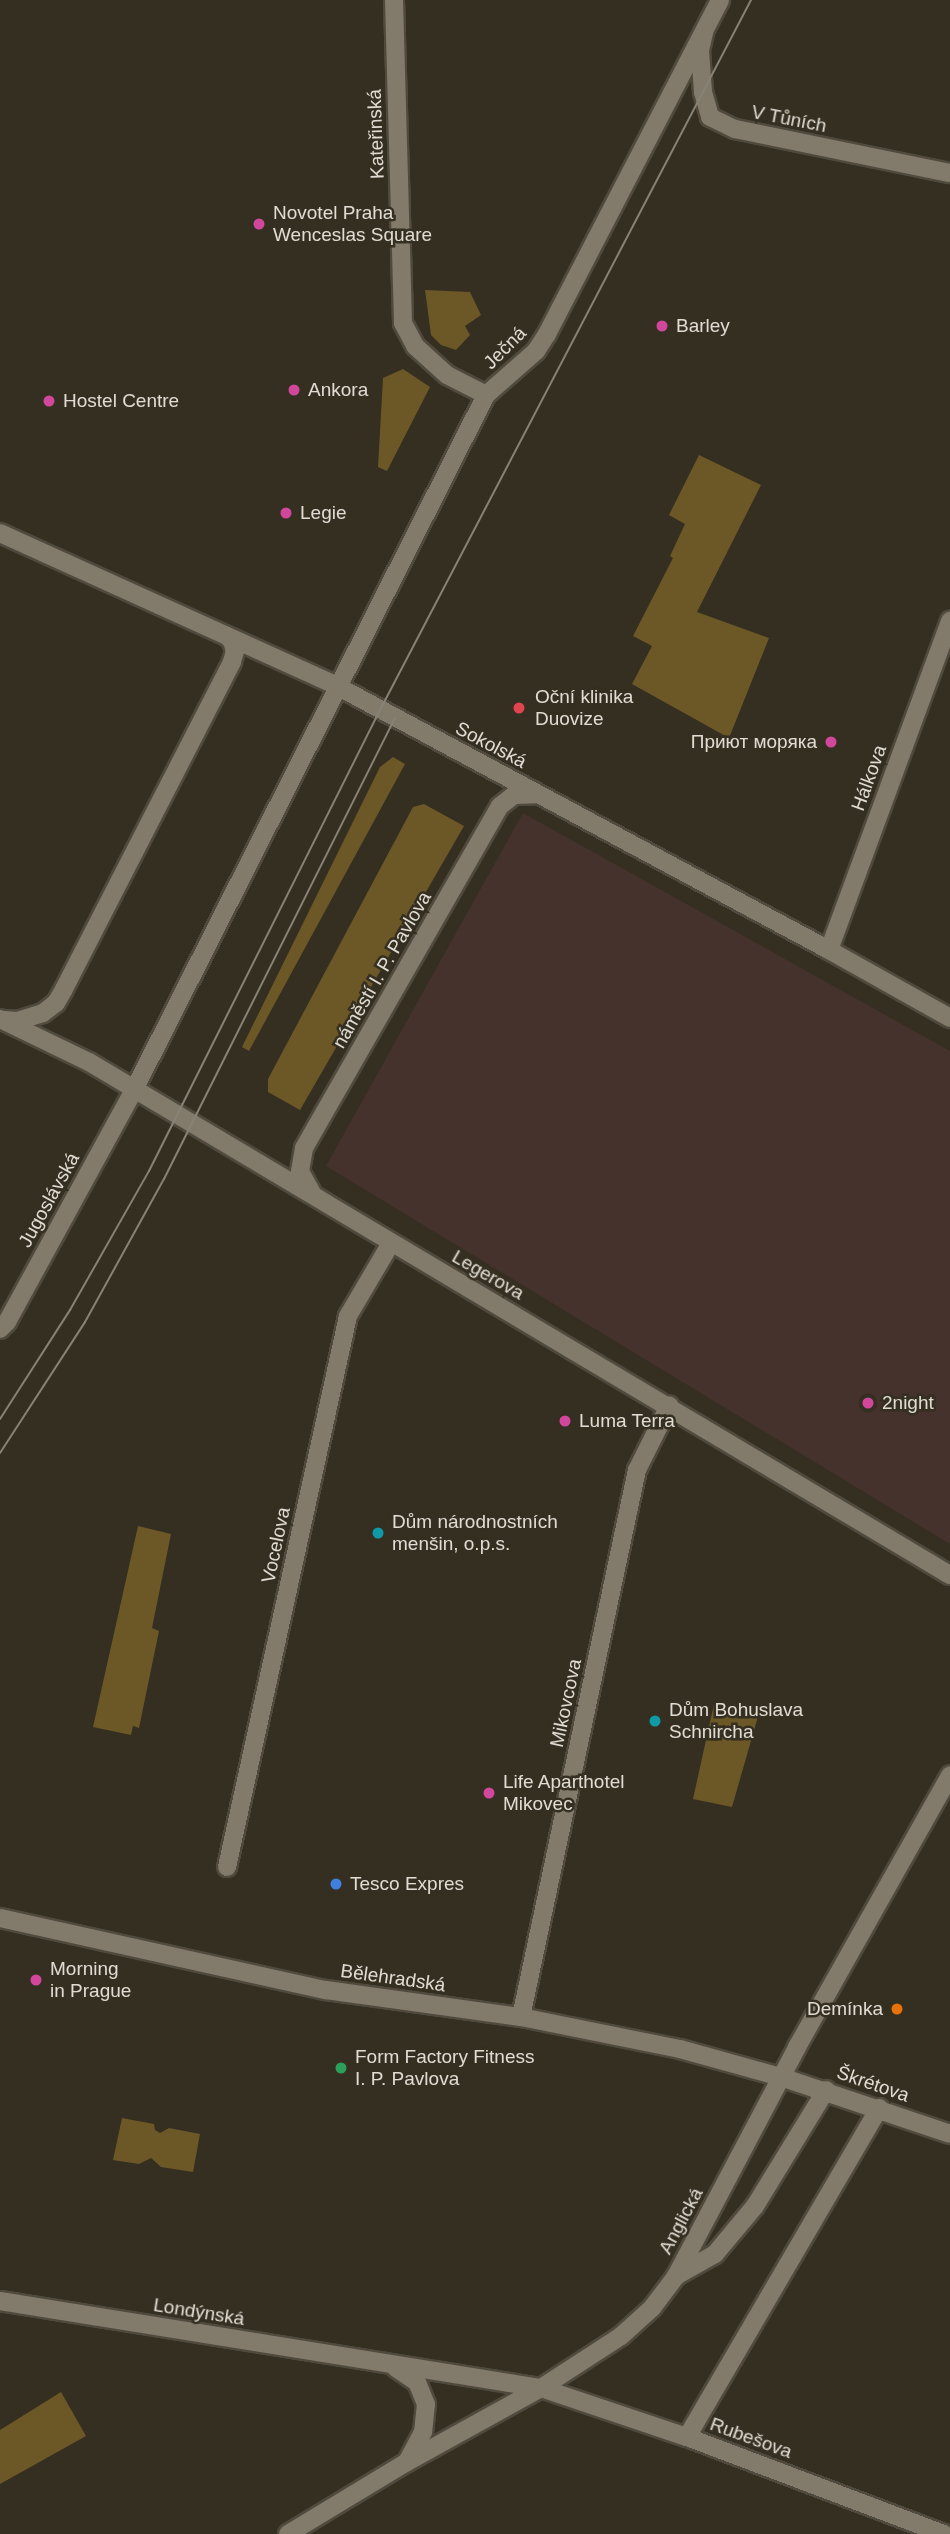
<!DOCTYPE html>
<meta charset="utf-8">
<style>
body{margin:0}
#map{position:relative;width:950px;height:2534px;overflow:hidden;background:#352f21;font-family:Helvetica,sans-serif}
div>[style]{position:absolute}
.commercial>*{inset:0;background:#45322c}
.green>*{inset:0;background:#6c5727}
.roads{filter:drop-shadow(2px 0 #504a3e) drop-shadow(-2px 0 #504a3e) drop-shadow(0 2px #504a3e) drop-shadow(0 -2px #504a3e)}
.street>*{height:18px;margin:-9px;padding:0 9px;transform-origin:9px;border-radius:9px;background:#827b6b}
.secondary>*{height:18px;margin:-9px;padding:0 9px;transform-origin:9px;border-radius:9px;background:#827b6b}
.tram>*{height:2px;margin:-1px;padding:0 1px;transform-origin:1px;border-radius:1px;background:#878276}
.dots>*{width:19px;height:19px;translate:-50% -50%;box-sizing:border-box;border:4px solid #352f21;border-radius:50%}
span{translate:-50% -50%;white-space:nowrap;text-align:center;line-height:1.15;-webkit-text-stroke:5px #352f21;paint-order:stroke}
.street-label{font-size:19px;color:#e0dcd3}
.poi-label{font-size:19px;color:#e0dcd3}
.left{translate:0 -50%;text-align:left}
.right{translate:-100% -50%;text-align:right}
</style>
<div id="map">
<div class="commercial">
<div style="clip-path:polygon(523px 813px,950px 1051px,950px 1544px,326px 1166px)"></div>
</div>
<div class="green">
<div style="clip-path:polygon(425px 290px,470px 292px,481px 315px,465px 326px,470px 335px,456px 350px,441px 345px,431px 335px)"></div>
<div style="clip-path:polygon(403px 369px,430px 387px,387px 471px,378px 467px,383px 378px)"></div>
<div style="clip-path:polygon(699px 455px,761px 485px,697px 612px,769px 638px,729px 738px,632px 684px,652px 646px,633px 636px,673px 558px,670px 556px,685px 524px,669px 515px)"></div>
<div style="clip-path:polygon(393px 757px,405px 764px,249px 1051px,242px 1047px,380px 767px)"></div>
<div style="clip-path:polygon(424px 804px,464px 826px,300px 1110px,268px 1092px,268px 1079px,413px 807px)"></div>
<div style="clip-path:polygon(138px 1526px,171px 1534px,152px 1628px,159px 1631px,139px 1728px,133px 1726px,131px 1735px,93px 1727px)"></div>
<div style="clip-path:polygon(714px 1704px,759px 1713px,732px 1807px,693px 1799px)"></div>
<div style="clip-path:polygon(122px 2118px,154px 2124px,155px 2130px,160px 2133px,169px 2128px,200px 2134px,193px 2172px,161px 2167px,151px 2158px,139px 2164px,113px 2160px)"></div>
<div style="clip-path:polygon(61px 2392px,86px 2436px,0 2484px,0 2430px)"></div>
</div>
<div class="roads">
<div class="street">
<div style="left:394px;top:0;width:323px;rotate:88.4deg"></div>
<div style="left:403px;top:323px;width:26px;rotate:62deg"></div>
<div style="left:415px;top:346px;width:43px;rotate:42.2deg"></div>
<div style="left:447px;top:375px;width:44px;rotate:27.1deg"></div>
<div style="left:704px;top:33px;width:18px;rotate:103deg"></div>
<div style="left:700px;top:51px;width:41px;rotate:85.8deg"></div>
<div style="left:703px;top:92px;width:26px;rotate:74deg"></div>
<div style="left:710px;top:117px;width:28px;rotate:26deg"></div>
<div style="left:735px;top:129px;width:219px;rotate:11.6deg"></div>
<div style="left:829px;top:950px;width:351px;rotate:-69.8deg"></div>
<div style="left:4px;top:1020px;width:13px;rotate:4deg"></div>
<div style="left:17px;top:1021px;width:27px;rotate:-17deg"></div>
<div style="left:43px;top:1013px;width:16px;rotate:-38deg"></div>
<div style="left:56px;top:1003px;width:16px;rotate:-60deg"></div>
<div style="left:64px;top:989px;width:368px;rotate:-62.8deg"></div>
<div style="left:232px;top:662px;width:11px;rotate:-75deg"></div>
<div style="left:235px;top:651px;width:10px;rotate:-107deg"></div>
<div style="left:232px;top:641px;width:7px;rotate:-135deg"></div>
<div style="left:312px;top:1193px;width:25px;rotate:-119deg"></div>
<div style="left:300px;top:1171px;width:23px;rotate:-80deg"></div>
<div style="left:304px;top:1148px;width:394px;rotate:-60.2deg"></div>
<div style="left:500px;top:806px;width:18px;rotate:-38deg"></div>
<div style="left:514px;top:795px;width:23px;rotate:-2deg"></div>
<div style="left:0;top:1329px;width:10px;rotate:-45deg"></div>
<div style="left:7px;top:1322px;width:264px;rotate:-61.3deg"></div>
<div style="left:227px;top:1867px;width:564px;rotate:-77.61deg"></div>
<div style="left:348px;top:1316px;width:85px;rotate:-59.5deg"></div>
<div style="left:521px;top:2017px;width:559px;rotate:-78.03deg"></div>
<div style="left:637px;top:1470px;width:72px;rotate:-63.4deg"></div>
<div style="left:781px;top:2077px;width:178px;rotate:18.6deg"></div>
<div style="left:0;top:2301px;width:548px;rotate:9.14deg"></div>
<div style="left:541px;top:2388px;width:154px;rotate:18.6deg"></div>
<div style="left:687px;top:2437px;width:275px;rotate:20.7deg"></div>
<div style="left:396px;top:2368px;width:25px;rotate:34deg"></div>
<div style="left:417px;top:2382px;width:24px;rotate:68deg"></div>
<div style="left:426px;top:2404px;width:28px;rotate:96deg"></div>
<div style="left:423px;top:2432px;width:34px;rotate:118deg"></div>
<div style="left:687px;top:2437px;width:381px;rotate:-59.7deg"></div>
</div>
<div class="secondary">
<div style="left:0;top:533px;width:370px;rotate:24.4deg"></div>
<div style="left:337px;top:686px;width:558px;rotate:28.22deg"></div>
<div style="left:829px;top:950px;width:139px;rotate:29.3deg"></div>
<div style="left:0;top:1019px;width:99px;rotate:25.8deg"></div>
<div style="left:89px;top:1062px;width:1002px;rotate:30.79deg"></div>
<div style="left:134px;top:1090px;width:779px;rotate:-63.14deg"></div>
<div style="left:486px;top:395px;width:67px;rotate:-41.3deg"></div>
<div style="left:536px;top:351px;width:20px;rotate:-57deg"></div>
<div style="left:547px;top:334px;width:376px;rotate:-62.6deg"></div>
<div style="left:0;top:1918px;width:334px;rotate:12.5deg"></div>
<div style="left:326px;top:1990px;width:197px;rotate:7.9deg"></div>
<div style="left:521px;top:2017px;width:162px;rotate:11.4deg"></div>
<div style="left:680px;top:2049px;width:105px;rotate:15.5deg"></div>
<div style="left:676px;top:2276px;width:45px;rotate:-29.4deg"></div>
<div style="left:715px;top:2254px;width:62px;rotate:-50.2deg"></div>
<div style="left:755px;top:2206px;width:136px;rotate:-58.5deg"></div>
<div style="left:288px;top:2534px;width:139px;rotate:-31.2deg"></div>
<div style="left:407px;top:2462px;width:153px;rotate:-28.9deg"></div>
<div style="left:541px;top:2388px;width:95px;rotate:-33deg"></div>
<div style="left:621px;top:2336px;width:42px;rotate:-42.1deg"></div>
<div style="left:652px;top:2308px;width:40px;rotate:-53deg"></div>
<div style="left:676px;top:2276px;width:259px;rotate:-62.1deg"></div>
<div style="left:797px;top:2047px;width:312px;rotate:-60.6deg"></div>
</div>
</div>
<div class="tram">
<div style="left:0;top:1419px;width:130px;rotate:-57.3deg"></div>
<div style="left:70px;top:1310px;width:160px;rotate:-60.4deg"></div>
<div style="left:149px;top:1171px;width:516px;rotate:-63.39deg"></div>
<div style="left:380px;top:710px;width:801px;rotate:-62.41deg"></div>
<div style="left:0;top:1453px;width:156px;rotate:-57deg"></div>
<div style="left:85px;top:1322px;width:163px;rotate:-61.1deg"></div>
<div style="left:164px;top:1179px;width:516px;rotate:-63.39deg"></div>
</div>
<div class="dots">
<div style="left:259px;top:224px;background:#d1479c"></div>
<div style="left:662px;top:326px;background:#d1479c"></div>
<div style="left:294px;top:390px;background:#d1479c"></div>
<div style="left:49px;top:401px;background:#d1479c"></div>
<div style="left:286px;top:513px;background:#d1479c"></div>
<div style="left:519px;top:708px;background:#e0444e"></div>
<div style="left:831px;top:742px;background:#d1479c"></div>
<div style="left:868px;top:1403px;background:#d1479c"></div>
<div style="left:565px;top:1421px;background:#d1479c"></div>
<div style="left:378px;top:1533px;background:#0f9aa8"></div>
<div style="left:655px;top:1721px;background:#0f9aa8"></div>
<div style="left:489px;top:1793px;background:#d1479c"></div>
<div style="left:336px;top:1884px;background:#3f7fe0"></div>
<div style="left:36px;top:1980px;background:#d1479c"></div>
<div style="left:897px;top:2009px;background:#e8710a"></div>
<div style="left:341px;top:2068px;background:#2e9e5b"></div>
</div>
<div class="street-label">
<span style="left:789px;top:119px;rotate:11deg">V Tůních</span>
<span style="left:376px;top:134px;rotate:-92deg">Kateřinská</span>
<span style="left:505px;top:348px;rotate:-45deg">Ječná</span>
<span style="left:491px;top:745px;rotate:28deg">Sokolská</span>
<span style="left:869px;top:778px;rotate:-70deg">Hálkova</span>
<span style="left:382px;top:970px;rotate:-60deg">náměstí I. P. Pavlova</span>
<span style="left:49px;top:1200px;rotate:-61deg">Jugoslávská</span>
<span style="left:488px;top:1275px;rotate:30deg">Legerova</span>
<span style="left:276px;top:1545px;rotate:-78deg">Vocelova</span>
<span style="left:566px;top:1703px;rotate:-78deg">Mikovcova</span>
<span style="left:393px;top:1978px;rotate:8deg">Bělehradská</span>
<span style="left:873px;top:2084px;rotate:19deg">Škrétova</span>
<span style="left:681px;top:2221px;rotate:-62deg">Anglická</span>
<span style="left:199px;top:2312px;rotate:9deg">Londýnská</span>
<span style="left:751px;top:2438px;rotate:20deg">Rubešova</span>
</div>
<div class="poi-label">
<span class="left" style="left:273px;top:224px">Novotel Praha<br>Wenceslas Square</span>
<span class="left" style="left:676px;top:326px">Barley</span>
<span class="left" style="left:308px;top:390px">Ankora</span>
<span class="left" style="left:63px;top:401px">Hostel Centre</span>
<span class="left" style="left:300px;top:513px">Legie</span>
<span class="left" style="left:535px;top:708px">Oční klinika<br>Duovize</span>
<span class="right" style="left:817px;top:742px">Приют моряка</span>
<span class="left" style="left:882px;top:1403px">2night</span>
<span class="left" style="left:579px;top:1421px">Luma Terra</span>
<span class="left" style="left:392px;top:1533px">Dům národnostních<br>menšin, o.p.s.</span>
<span class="left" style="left:669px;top:1721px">Dům Bohuslava<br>Schnircha</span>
<span class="left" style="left:503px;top:1793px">Life Aparthotel<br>Mikovec</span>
<span class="left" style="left:350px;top:1884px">Tesco Expres</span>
<span class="left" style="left:50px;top:1980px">Morning<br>in Prague</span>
<span class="right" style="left:883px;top:2009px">Demínka</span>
<span class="left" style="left:355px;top:2068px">Form Factory Fitness<br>I. P. Pavlova</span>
</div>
</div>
